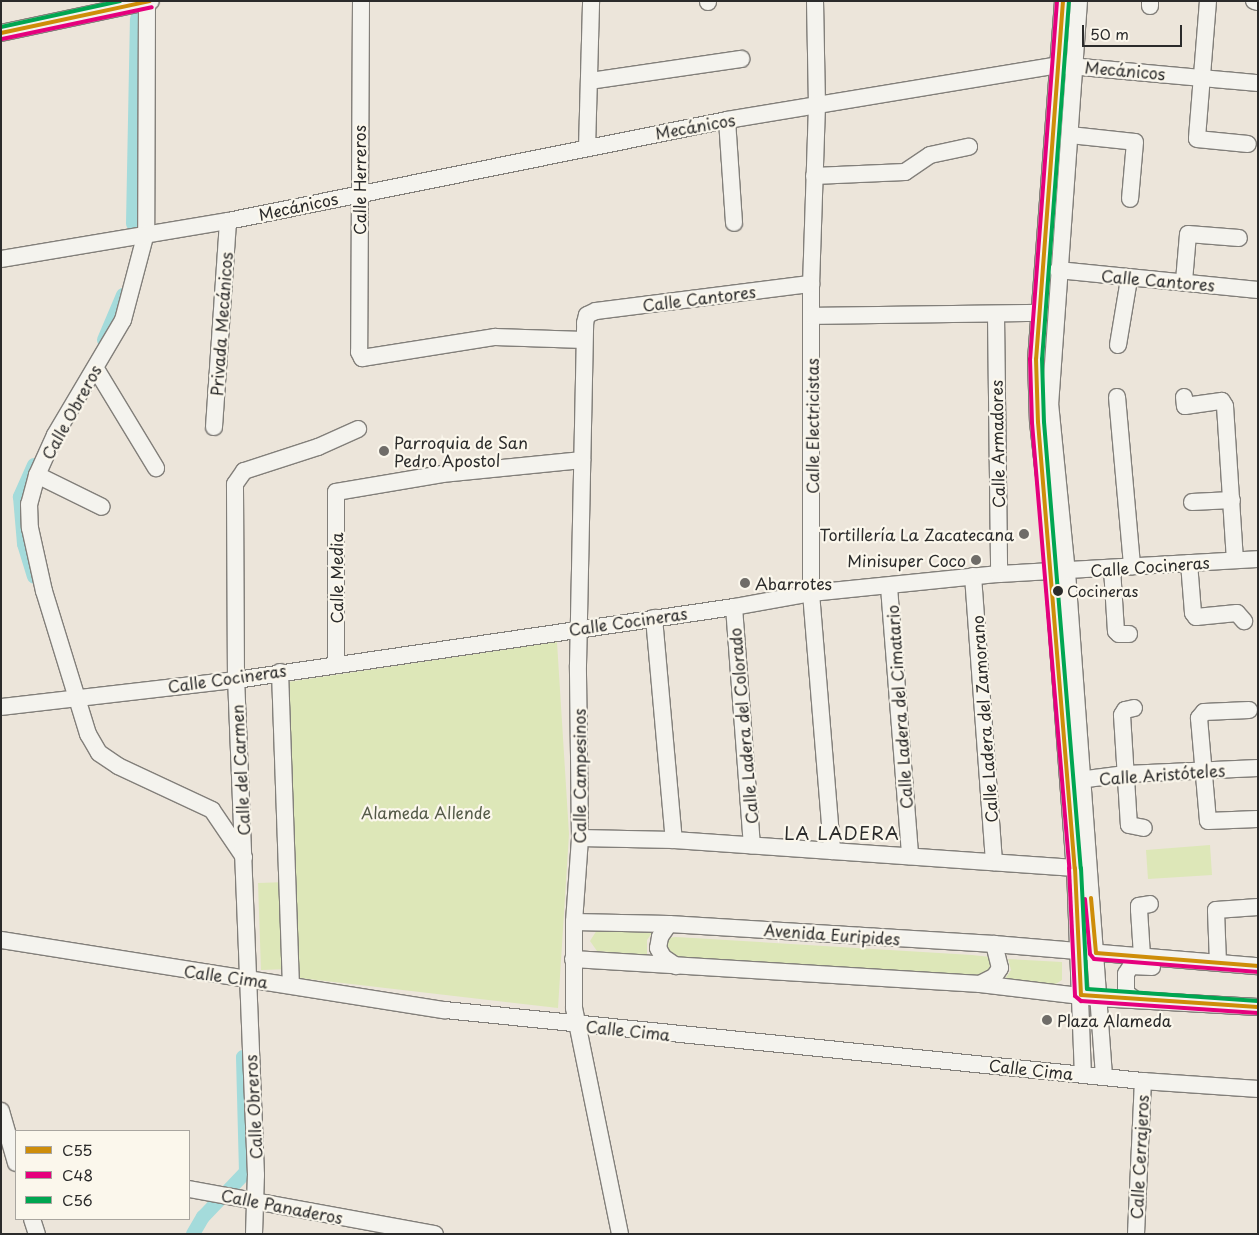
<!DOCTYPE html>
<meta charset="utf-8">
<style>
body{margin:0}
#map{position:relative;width:1259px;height:1235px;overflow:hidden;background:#ece5da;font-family:"Playpen Sans",sans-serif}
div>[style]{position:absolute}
.green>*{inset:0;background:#dde7b8}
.canal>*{height:14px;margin:-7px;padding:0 7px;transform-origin:7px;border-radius:7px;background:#a4dbdb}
.roads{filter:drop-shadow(1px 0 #827f7a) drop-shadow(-1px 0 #827f7a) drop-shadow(0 1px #827f7a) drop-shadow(0 -1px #827f7a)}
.minor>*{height:16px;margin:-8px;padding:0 8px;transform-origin:8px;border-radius:8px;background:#f4f3ee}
.bus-1>*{height:4px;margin:-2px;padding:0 2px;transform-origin:2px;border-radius:2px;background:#ce8d09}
.bus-2>*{height:4px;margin:-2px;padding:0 2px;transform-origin:2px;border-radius:2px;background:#e5007d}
.bus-3>*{height:4px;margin:-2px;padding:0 2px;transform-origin:2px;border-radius:2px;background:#00a651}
.dots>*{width:14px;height:14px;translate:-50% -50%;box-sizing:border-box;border:2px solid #fbf7ec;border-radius:50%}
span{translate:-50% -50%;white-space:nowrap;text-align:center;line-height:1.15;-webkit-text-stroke:4.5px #fbf7ec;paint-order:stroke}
.bus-label{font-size:15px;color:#2b2b2b}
.left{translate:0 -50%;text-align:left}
.street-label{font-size:16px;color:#2b2b2b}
.poi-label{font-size:16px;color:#2b2b2b}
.right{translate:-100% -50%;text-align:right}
.park-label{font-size:16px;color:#545a48}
.neighbourhood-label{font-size:18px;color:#2b2b2b;letter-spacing:1px}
.frame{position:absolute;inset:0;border:2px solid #2b2b2b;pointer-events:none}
.legend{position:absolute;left:15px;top:1130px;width:175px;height:90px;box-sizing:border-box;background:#fbf7ec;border:1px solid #a8a59f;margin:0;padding:6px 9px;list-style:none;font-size:15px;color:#2b2b2b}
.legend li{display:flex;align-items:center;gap:10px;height:25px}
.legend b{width:25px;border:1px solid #a8a59f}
.scale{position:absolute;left:1082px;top:25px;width:100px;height:22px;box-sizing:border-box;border:2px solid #2b2b2b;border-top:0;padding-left:6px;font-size:15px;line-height:18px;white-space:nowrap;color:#2b2b2b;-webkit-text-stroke:4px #fbf7ec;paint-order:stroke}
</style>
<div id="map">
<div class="green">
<div style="clip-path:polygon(557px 642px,569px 834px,558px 1008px,291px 977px,290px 969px,261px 970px,258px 883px,287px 882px,281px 683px)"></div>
<div style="clip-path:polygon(1210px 845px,1212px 875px,1148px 879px,1146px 850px)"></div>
<div style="clip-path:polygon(597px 930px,652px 933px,647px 940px,647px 955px,597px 951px,590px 941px)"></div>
<div style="clip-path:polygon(676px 937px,972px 955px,990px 957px,994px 967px,988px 976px,973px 978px,676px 957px,667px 954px,662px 945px,667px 938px)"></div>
<div style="clip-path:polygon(1008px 959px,1062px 962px,1062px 980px,1054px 985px,1003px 982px,1011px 970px)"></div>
</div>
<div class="canal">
<div style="left:133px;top:224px;width:205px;rotate:-88.9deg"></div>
<div style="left:104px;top:340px;width:49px;rotate:-67.1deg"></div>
<div style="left:34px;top:465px;width:35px;rotate:114deg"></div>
<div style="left:20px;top:497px;width:47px;rotate:85.1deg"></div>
<div style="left:24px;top:544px;width:34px;rotate:73deg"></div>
<div style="left:193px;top:1234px;width:20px;rotate:-60deg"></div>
<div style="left:203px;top:1217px;width:62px;rotate:-46.3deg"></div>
<div style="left:246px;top:1172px;width:115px;rotate:-91.5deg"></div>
</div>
<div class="roads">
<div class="minor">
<div style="left:147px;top:1px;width:232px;rotate:90.2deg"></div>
<div style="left:146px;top:233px;width:90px;rotate:104.8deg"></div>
<div style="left:123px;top:320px;width:134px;rotate:120.6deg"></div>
<div style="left:55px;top:435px;width:44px;rotate:114.2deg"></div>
<div style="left:37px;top:475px;width:30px;rotate:105deg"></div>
<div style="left:29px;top:504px;width:24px;rotate:88deg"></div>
<div style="left:30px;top:528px;width:65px;rotate:77.5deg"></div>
<div style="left:44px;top:591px;width:150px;rotate:72.9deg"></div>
<div style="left:88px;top:734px;width:22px;rotate:60deg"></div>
<div style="left:99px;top:753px;width:23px;rotate:34deg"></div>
<div style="left:118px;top:766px;width:104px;rotate:25.1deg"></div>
<div style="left:212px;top:810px;width:57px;rotate:55.8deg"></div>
<div style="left:361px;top:1px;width:351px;rotate:90.3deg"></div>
<div style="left:359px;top:352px;width:7px;rotate:63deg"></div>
<div style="left:362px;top:358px;width:135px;rotate:-9deg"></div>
<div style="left:495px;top:337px;width:89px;rotate:1.9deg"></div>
<div style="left:815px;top:1px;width:104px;rotate:88.9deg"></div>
<div style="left:817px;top:105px;width:179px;rotate:91.9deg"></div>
<div style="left:811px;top:284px;width:309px;rotate:90deg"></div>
<div style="left:811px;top:593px;width:259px;rotate:85.3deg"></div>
<div style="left:1063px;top:1px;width:359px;rotate:94.3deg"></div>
<div style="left:1036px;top:359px;width:63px;rotate:88.2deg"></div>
<div style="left:1038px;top:422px;width:92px;rotate:83.7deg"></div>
<div style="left:1048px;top:513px;width:356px;rotate:85.7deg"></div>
<div style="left:1075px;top:868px;width:206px;rotate:87.8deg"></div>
<div style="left:1079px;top:1px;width:403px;rotate:94.1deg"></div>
<div style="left:1050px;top:403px;width:170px;rotate:84.3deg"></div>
<div style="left:1067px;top:572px;width:505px;rotate:85.8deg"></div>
<div style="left:1208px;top:1px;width:138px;rotate:94.6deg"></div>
<div style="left:1197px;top:139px;width:51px;rotate:5.6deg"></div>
<div style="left:1254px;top:1px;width:4px;rotate:14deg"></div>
<div style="left:708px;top:2px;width:1px;rotate:-90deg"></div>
<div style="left:1150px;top:6px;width:5px;rotate:-90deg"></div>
<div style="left:1px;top:33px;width:153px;rotate:-12deg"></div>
<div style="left:590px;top:81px;width:153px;rotate:-8.3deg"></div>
<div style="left:727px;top:120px;width:103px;rotate:86.1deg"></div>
<div style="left:1070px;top:135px;width:65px;rotate:6.1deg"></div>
<div style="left:1135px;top:142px;width:57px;rotate:95deg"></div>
<div style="left:587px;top:148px;width:147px;rotate:-88.4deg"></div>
<div style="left:814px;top:176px;width:91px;rotate:-2.5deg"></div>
<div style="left:905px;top:172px;width:30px;rotate:-34deg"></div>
<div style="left:930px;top:155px;width:40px;rotate:-12deg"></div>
<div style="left:1px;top:259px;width:230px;rotate:-9.5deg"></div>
<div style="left:228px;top:221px;width:509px;rotate:-11.44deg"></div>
<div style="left:727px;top:120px;width:337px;rotate:-9.4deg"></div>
<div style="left:1059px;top:65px;width:200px;rotate:5.2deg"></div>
<div style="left:1058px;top:270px;width:201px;rotate:5.7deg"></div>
<div style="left:1184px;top:281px;width:47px;rotate:-85.1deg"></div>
<div style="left:1188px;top:234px;width:51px;rotate:4.5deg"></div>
<div style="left:996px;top:315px;width:259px;rotate:89.3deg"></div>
<div style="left:813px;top:316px;width:224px;rotate:-0.8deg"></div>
<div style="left:1118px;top:345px;width:67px;rotate:-80.5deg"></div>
<div style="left:96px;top:369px;width:116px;rotate:58.8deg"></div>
<div style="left:1117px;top:397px;width:170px;rotate:84.9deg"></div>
<div style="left:1184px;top:397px;width:9px;rotate:84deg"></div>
<div style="left:1185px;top:406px;width:37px;rotate:-8deg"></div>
<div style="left:1222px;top:401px;width:6px;rotate:59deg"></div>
<div style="left:1225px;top:406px;width:154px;rotate:86.3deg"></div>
<div style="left:214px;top:427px;width:206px;rotate:-86.1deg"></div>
<div style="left:37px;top:475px;width:72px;rotate:26.2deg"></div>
<div style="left:1192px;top:502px;width:40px;rotate:-2.9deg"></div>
<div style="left:1189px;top:563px;width:50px;rotate:85.4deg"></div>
<div style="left:1193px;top:613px;width:5px;rotate:53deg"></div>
<div style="left:1196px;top:617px;width:41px;rotate:-5.6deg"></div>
<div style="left:1237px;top:613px;width:11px;rotate:49deg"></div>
<div style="left:1112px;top:568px;width:63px;rotate:86.4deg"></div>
<div style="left:1116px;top:631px;width:4px;rotate:45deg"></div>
<div style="left:1119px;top:634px;width:10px"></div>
<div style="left:973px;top:576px;width:287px;rotate:85.8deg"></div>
<div style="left:889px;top:587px;width:270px;rotate:85.5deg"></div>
<div style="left:734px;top:607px;width:239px;rotate:85.7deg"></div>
<div style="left:654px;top:618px;width:223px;rotate:84.9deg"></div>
<div style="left:336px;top:663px;width:171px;rotate:-90deg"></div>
<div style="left:336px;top:492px;width:108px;rotate:-9.6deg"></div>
<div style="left:442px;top:474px;width:141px;rotate:-5.7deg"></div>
<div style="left:280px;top:672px;width:312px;rotate:88deg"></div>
<div style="left:1px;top:707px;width:237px;rotate:-6.6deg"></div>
<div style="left:236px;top:680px;width:503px;rotate:-8.34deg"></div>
<div style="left:734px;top:607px;width:78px;rotate:-10.3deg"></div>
<div style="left:811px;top:593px;width:189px;rotate:-5.8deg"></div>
<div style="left:999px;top:574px;width:259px;rotate:-3.3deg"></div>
<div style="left:1134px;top:708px;width:9px;rotate:167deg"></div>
<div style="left:1125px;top:710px;width:6px;rotate:121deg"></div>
<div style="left:1122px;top:715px;width:110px;rotate:86.4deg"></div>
<div style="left:1129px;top:825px;width:15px;rotate:11deg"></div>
<div style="left:1249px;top:710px;width:45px;rotate:177.5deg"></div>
<div style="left:1204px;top:712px;width:8px;rotate:130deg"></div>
<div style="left:1199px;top:718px;width:103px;rotate:85deg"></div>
<div style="left:1208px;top:821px;width:49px;rotate:-2.3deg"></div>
<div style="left:1071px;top:781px;width:55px;rotate:-7.3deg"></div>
<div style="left:1126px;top:774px;width:132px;rotate:-2.6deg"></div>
<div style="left:580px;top:838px;width:94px;rotate:1.2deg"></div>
<div style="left:674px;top:840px;width:402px;rotate:4deg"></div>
<div style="left:574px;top:922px;width:95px;rotate:1.2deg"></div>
<div style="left:669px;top:924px;width:326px;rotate:3.5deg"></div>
<div style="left:994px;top:944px;width:265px;rotate:4.8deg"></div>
<div style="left:669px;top:924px;width:16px;rotate:125deg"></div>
<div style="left:660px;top:937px;width:11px;rotate:100deg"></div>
<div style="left:658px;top:948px;width:10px;rotate:61deg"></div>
<div style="left:663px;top:957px;width:16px;rotate:35deg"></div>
<div style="left:1px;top:940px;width:449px;rotate:9deg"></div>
<div style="left:445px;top:1010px;width:702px;rotate:5.81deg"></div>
<div style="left:1143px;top:1081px;width:115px;rotate:4deg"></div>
<div style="left:1142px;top:956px;width:46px;rotate:-93.7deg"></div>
<div style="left:1139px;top:910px;width:4px;rotate:-90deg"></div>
<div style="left:1139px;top:906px;width:11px;rotate:-10deg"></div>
<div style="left:573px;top:959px;width:408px;rotate:3.5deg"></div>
<div style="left:980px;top:984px;width:118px;rotate:6.8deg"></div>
<div style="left:1097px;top:998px;width:161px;rotate:3.2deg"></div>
<div style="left:1218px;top:963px;width:53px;rotate:-92.2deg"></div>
<div style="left:1216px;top:910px;width:42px;rotate:-4.1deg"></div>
<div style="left:980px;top:984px;width:16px;rotate:-27deg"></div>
<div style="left:994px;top:977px;width:11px;rotate:-56deg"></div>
<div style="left:1000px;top:968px;width:25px;rotate:-104deg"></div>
<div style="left:1133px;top:998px;width:9px;rotate:-144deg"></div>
<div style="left:1126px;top:993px;width:19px;rotate:-90deg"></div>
<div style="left:1126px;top:974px;width:9px;rotate:-58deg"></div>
<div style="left:1131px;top:966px;width:21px;rotate:3deg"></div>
<div style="left:1px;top:1111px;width:54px;rotate:73.9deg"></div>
<div style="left:189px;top:1189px;width:250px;rotate:10.4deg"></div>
<div style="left:32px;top:1219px;width:16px;rotate:72deg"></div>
<div style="left:254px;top:1234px;width:59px;rotate:-88.1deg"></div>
<div style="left:256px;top:1175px;width:495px;rotate:-92.3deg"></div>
<div style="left:236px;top:680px;width:196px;rotate:-90.3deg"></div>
<div style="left:235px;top:484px;width:16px;rotate:-55deg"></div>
<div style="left:244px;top:471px;width:78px;rotate:-18deg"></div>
<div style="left:318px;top:447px;width:44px;rotate:-24.2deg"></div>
<div style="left:620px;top:1234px;width:231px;rotate:-101.5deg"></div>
<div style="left:574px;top:1008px;width:86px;rotate:-90deg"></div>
<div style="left:574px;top:922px;width:84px;rotate:-85.9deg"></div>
<div style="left:580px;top:838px;width:173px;rotate:-90.7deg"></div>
<div style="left:578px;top:665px;width:342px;rotate:-88.8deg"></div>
<div style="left:585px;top:323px;width:8px;rotate:-76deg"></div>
<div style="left:587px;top:315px;width:10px;rotate:-24deg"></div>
<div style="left:596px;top:311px;width:217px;rotate:-7.2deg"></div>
<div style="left:1136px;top:1234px;width:153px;rotate:-87.4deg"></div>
</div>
</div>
<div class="bus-1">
<div style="left:1063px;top:1px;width:359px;rotate:94.3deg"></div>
<div style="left:1036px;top:359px;width:63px;rotate:88.2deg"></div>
<div style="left:1038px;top:422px;width:448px;rotate:85.3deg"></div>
<div style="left:1075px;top:868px;width:127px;rotate:87.3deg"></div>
<div style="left:1081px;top:995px;width:177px;rotate:3.9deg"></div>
<div style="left:1px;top:33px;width:152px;rotate:-12.1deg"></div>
<div style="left:1091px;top:898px;width:55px;rotate:84.8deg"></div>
<div style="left:1096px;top:953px;width:163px;rotate:4.6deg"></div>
</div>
<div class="bus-2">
<div style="left:1057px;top:1px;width:359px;rotate:94.3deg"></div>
<div style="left:1030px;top:359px;width:64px;rotate:88.2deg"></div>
<div style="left:1032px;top:423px;width:447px;rotate:85.2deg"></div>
<div style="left:1069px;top:868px;width:128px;rotate:87.3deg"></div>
<div style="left:1075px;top:996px;width:8px;rotate:40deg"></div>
<div style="left:1081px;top:1001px;width:177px;rotate:3.9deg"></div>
<div style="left:2px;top:39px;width:153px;rotate:-12deg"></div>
<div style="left:1085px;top:899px;width:55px;rotate:84.8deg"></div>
<div style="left:1090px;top:954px;width:6px;rotate:51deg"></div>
<div style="left:1094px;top:959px;width:165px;rotate:4.5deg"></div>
</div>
<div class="bus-3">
<div style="left:1069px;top:1px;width:359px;rotate:94.3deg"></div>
<div style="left:1042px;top:359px;width:63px;rotate:88.2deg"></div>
<div style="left:1044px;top:422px;width:448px;rotate:85.3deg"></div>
<div style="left:1081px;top:868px;width:121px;rotate:87.2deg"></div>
<div style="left:1087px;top:989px;width:171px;rotate:4deg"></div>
<div style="left:1px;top:27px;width:122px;rotate:-12.3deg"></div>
</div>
<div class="dots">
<div style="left:384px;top:451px;background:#6f6c68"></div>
<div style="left:1024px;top:534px;background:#6f6c68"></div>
<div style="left:976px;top:560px;background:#6f6c68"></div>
<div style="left:745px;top:583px;background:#6f6c68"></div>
<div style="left:1058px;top:591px;background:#2b2b2b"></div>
<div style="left:1047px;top:1020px;background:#6f6c68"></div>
</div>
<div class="bus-label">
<span class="left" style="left:1067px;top:591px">Cocineras</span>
</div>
<div class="street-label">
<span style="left:1125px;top:70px;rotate:5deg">Mecánicos</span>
<span style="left:695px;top:126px;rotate:-10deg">Mecánicos</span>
<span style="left:359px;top:180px;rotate:-90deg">Calle Herreros</span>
<span style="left:298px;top:206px;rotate:-12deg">Mecánicos</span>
<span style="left:1158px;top:280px;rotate:5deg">Calle Cantores</span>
<span style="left:699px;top:298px;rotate:-7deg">Calle Cantores</span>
<span style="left:221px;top:324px;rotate:-86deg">Privada Mecánicos</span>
<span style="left:71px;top:412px;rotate:-61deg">Calle Obreros</span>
<span style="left:812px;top:426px;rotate:-90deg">Calle Electricistas</span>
<span style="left:997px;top:444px;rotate:-91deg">Calle Armadores</span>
<span style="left:1150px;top:566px;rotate:-4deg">Calle Cocineras</span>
<span style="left:336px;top:578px;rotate:-90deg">Calle Media</span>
<span style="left:628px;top:621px;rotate:-8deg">Calle Cocineras</span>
<span style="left:227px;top:678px;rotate:-8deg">Calle Cocineras</span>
<span style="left:899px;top:707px;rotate:-94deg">Calle Ladera del Cimatario</span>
<span style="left:984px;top:719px;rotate:-94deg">Calle Ladera del Zamorano</span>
<span style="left:743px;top:726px;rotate:-95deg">Calle Ladera del Colorado</span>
<span style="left:240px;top:770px;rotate:-93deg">Calle del Carmen</span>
<span style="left:1162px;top:774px;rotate:-4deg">Calle Aristóteles</span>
<span style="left:579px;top:776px;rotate:-90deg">Calle Campesinos</span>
<span style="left:832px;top:934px;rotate:4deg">Avenida Euripides</span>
<span style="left:226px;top:976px;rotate:8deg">Calle Cima</span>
<span style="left:628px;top:1030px;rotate:6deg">Calle Cima</span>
<span style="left:1031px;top:1069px;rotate:6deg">Calle Cima</span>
<span style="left:253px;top:1107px;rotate:-93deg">Calle Obreros</span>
<span style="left:1139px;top:1157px;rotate:-87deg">Calle Cerrajeros</span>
<span style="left:282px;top:1206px;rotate:11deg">Calle Panaderos</span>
</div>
<div class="poi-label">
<span class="left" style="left:394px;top:451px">Parroquia de San<br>Pedro Apostol</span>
<span class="right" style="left:1014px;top:534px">Tortillería La Zacatecana</span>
<span class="right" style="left:966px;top:560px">Minisuper Coco</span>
<span class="left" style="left:755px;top:583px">Abarrotes</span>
<span class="left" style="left:1057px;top:1020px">Plaza Alameda</span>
</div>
<div class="park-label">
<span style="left:426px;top:812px">Alameda Allende</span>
</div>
<div class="neighbourhood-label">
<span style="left:842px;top:833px">LA LADERA</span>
</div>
<div class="frame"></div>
<ul class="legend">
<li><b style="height:6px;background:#ce8d09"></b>C55</li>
<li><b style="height:6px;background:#e5007d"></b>C48</li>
<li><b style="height:6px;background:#00a651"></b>C56</li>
</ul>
<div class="scale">50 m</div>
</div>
